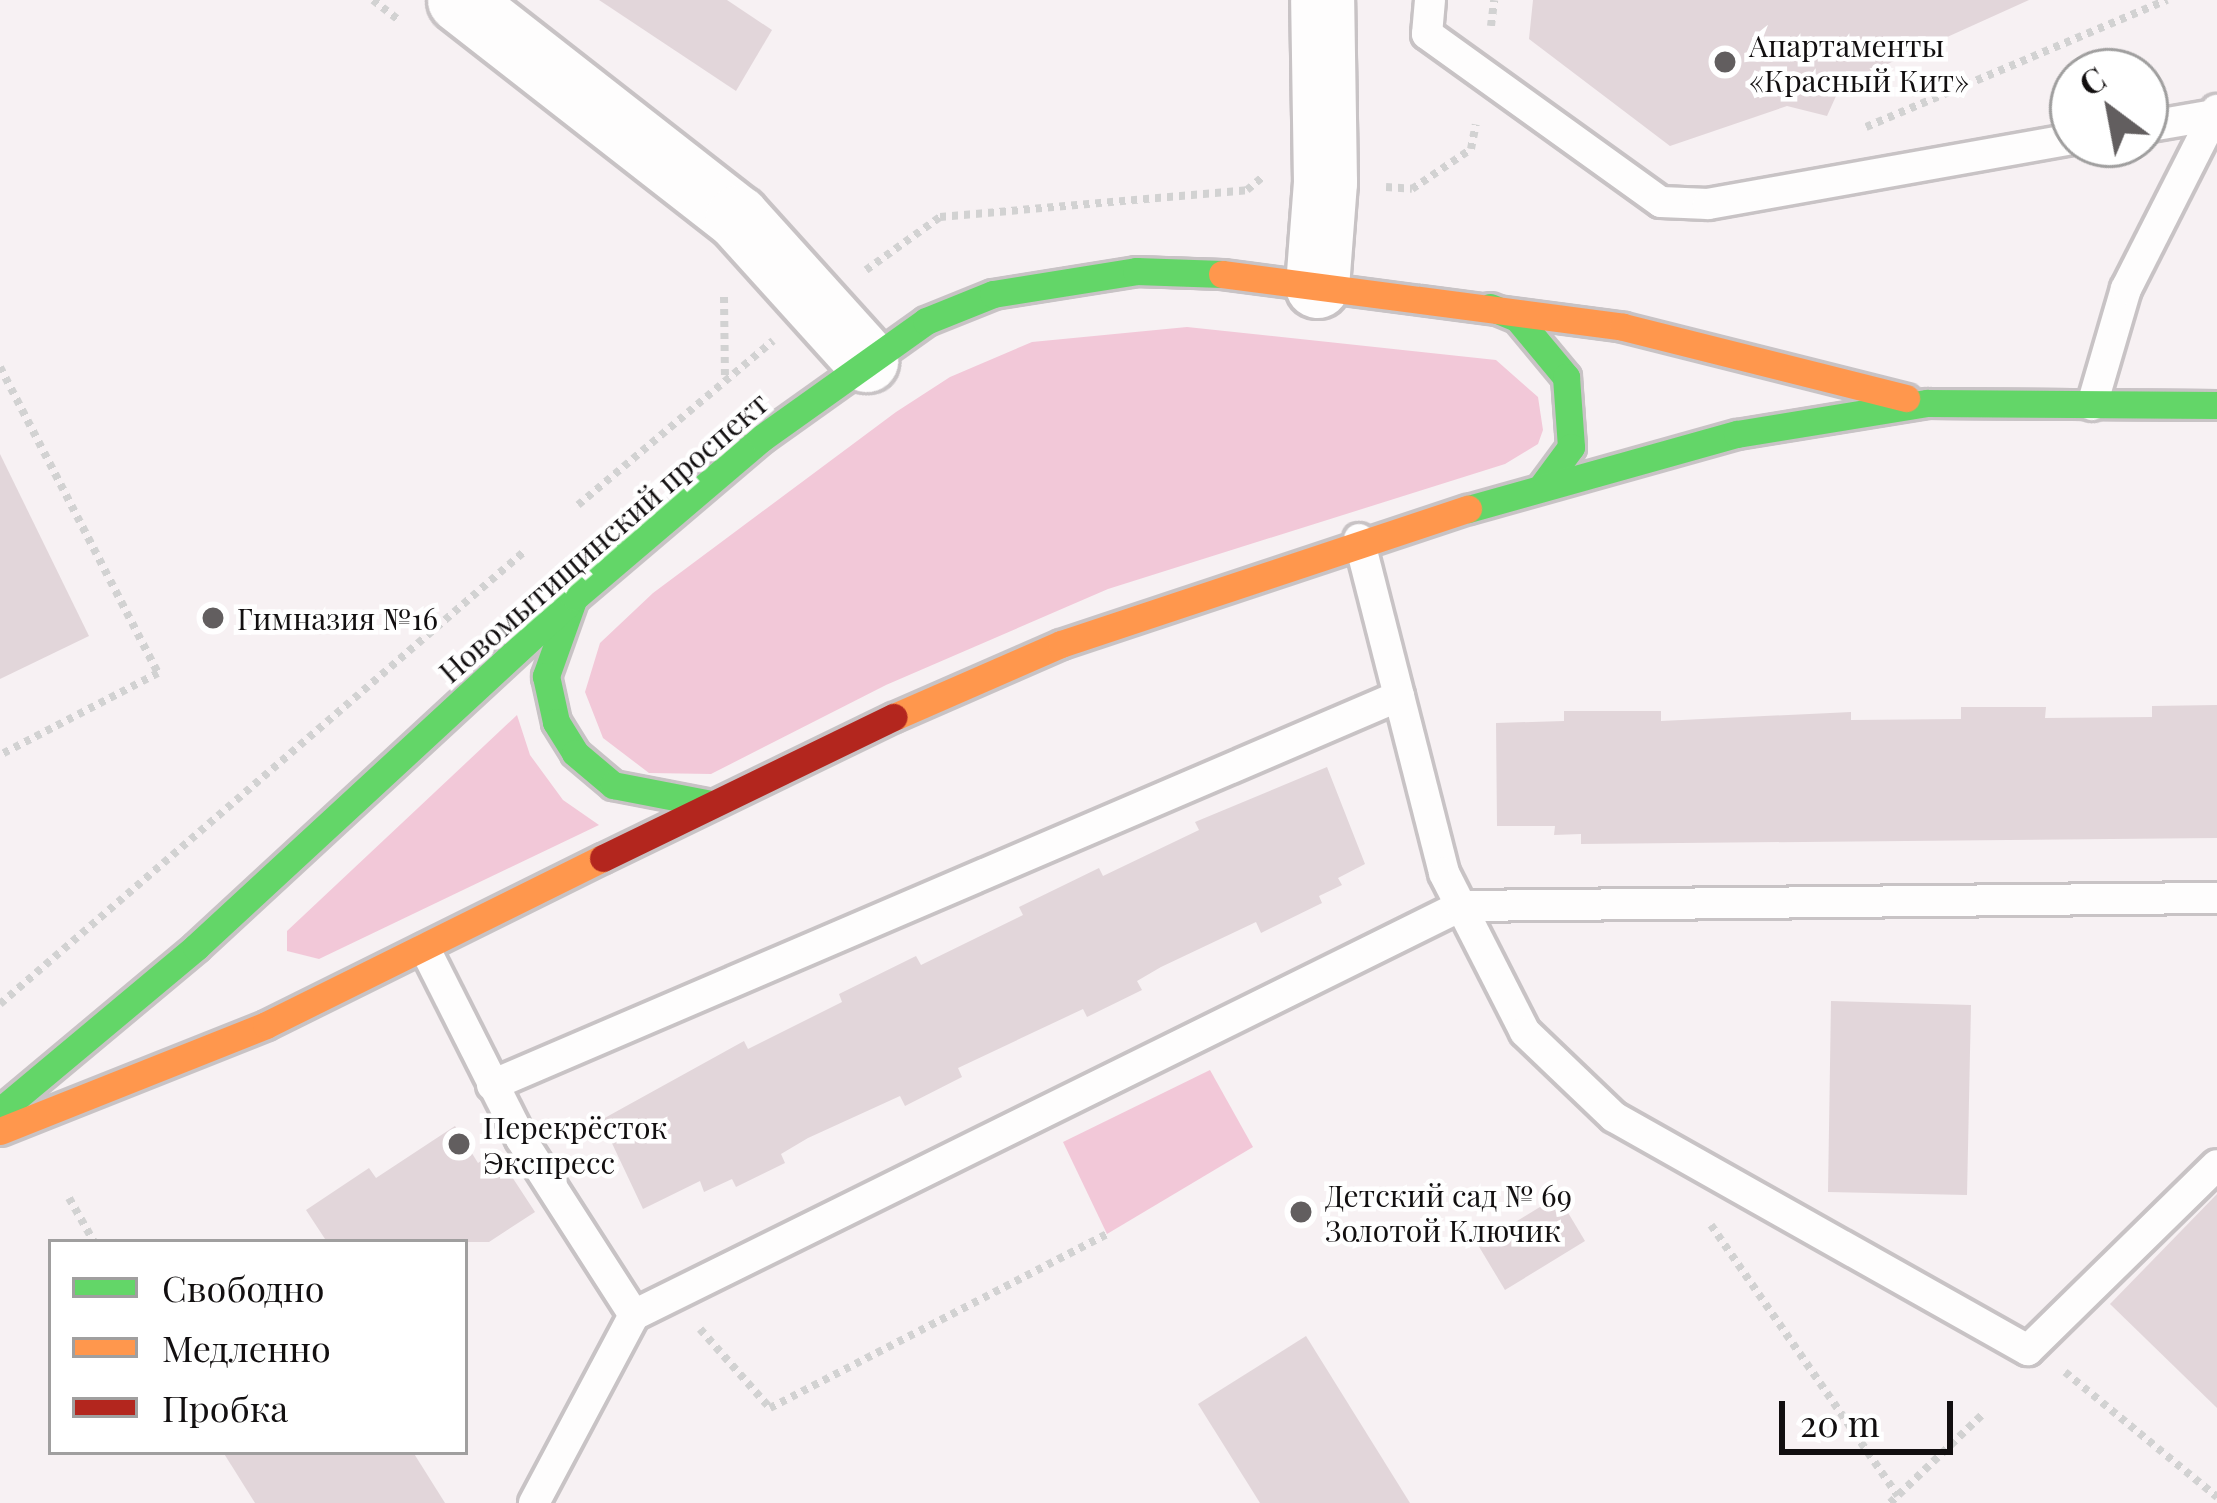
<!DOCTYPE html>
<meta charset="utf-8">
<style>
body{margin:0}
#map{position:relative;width:2217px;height:1503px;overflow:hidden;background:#f7f1f3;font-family:"Playfair Display",serif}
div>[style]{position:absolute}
.green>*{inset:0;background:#f2c8d8}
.building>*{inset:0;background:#e2d6da}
.path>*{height:8px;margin-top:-4px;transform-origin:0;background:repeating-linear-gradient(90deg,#d2d2d2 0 6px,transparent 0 12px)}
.roads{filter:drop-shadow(3px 0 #c8c3c5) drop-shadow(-3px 0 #c8c3c5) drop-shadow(0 3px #c8c3c5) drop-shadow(0 -3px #c8c3c5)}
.lane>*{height:30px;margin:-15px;padding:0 15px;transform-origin:15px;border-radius:15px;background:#fefdfd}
.street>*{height:63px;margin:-31.5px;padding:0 31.5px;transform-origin:31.5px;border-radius:31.5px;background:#fefdfd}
.fast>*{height:27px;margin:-13.5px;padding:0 13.5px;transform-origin:13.5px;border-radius:13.5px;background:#63d668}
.slow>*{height:27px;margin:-13.5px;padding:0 13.5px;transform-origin:13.5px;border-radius:13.5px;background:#ff974d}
.jam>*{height:27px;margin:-13.5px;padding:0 13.5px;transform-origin:13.5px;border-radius:13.5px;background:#b3261e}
.dots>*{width:33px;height:33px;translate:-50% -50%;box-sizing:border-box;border:6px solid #fff;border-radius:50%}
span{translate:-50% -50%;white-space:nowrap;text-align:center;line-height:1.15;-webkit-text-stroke:9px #fff;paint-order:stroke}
.poi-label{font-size:30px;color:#120f10}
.left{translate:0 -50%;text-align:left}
.street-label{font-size:30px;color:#120f10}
.legend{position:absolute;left:48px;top:1239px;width:420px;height:216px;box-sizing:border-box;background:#fff;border:3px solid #a09f9f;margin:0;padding:15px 21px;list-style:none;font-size:36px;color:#120f10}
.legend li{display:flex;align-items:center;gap:24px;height:60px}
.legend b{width:60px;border:3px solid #a09f9f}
.north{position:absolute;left:2049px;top:48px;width:120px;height:120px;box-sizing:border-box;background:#fff;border:3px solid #a09f9f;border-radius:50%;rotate:328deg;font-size:33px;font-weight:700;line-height:48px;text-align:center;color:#120f10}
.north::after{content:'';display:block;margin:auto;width:42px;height:54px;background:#625e5f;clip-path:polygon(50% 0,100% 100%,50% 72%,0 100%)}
.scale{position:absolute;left:1779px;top:1401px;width:174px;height:54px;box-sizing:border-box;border:6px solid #120f10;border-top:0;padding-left:15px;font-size:36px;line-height:42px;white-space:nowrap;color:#120f10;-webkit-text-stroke:9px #fff;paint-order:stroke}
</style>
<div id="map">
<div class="green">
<div style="clip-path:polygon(1187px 327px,1496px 360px,1538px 397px,1543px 430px,1538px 444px,1505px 464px,1108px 589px,886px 685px,711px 774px,649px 773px,603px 738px,585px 692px,600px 643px,653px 593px,896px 412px,950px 377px,1032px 342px)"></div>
<div style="clip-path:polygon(517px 715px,530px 755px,563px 800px,599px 825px,319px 959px,287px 951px,287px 931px)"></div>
<div style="clip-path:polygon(1210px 1070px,1253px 1147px,1107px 1234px,1063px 1142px)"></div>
</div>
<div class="building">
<div style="clip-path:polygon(599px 0,727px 0,772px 30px,736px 91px)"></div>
<div style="clip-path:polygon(1533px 0,2029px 0,1841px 85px,1827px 116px,1787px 106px,1670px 146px,1529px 39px)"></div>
<div style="clip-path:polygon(0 454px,89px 636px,0 679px)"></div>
<div style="clip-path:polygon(2217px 705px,2217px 838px,1581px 844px,1581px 834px,1554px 835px,1555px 826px,1497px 826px,1496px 723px,1564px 721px,1564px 711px,1661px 711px,1661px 721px,1851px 712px,1851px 720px,1961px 719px,1961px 707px,2046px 707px,2045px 718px,2152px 717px,2152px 706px)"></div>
<div style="clip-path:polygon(1327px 767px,1365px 864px,1338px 878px,1342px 885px,1319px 896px,1322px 903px,1261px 933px,1256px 922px,1161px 967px,1137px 981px,1142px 990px,1087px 1017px,1083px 1009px,958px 1068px,962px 1077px,905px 1106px,900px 1096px,808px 1138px,781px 1154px,785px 1163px,736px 1187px,732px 1179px,704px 1192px,700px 1181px,643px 1209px,601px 1120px,744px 1041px,748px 1049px,842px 1002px,839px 994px,916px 956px,921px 965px,1023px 915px,1019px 907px,1099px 868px,1103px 876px,1199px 830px,1195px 822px)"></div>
<div style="clip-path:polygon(1831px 1001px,1971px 1005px,1967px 1195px,1828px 1192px)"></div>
<div style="clip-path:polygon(455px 1126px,478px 1163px,495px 1151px,535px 1212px,489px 1242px,327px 1242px,306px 1210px,369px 1168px,376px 1178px)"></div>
<div style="clip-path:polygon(2217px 1194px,2217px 1408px,2110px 1304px)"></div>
<div style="clip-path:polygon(1558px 1196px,1585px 1241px,1505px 1290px,1478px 1245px)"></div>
<div style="clip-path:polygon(1306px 1336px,1410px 1503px,1260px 1503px,1198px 1404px)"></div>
<div style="clip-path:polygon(223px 1452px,413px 1452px,445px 1503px,255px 1503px)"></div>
</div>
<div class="path">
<div style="left:373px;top:0;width:34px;rotate:38deg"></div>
<div style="left:1491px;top:26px;width:26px;rotate:-83deg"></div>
<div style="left:1866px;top:127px;width:327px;rotate:-22.9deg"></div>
<div style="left:1386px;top:187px;width:26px;rotate:4deg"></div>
<div style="left:1412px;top:189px;width:71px;rotate:-34.1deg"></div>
<div style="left:1471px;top:149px;width:25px;rotate:-79deg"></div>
<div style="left:866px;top:270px;width:91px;rotate:-35.6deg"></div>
<div style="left:940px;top:217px;width:308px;rotate:-5deg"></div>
<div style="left:1247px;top:190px;width:23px;rotate:-40deg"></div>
<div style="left:724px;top:297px;width:80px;rotate:89.3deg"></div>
<div style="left:0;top:367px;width:344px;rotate:62.7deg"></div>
<div style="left:158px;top:673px;width:178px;rotate:152.6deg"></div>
<div style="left:578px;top:505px;width:255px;rotate:-40.1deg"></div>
<div style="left:0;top:1004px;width:695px;rotate:-40.8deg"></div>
<div style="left:69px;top:1198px;width:51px;rotate:60.4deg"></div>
<div style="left:1711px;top:1225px;width:329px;rotate:55.4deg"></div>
<div style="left:700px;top:1329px;width:106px;rotate:48.5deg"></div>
<div style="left:770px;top:1408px;width:379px;rotate:-27.3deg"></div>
<div style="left:2065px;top:1372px;width:197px;rotate:39.4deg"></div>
<div style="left:1890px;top:1503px;width:130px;rotate:-43.8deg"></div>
</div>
<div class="roads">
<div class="lane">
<div style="left:1430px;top:0;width:34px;rotate:95deg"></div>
<div style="left:1427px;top:34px;width:288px;rotate:35.7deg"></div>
<div style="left:1661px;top:202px;width:47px;rotate:2.4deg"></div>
<div style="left:1708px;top:204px;width:371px;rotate:-10.1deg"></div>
<div style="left:2145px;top:127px;width:65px;rotate:-9.8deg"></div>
<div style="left:2092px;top:405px;width:121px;rotate:-73.7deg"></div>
<div style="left:2126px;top:289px;width:201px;rotate:-63.1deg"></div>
<div style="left:1359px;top:539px;width:345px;rotate:75.7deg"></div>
<div style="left:1444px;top:873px;width:178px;rotate:63deg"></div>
<div style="left:1525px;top:1032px;width:123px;rotate:43.7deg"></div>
<div style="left:1614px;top:1117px;width:475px;rotate:29.4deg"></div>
<div style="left:2028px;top:1350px;width:264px;rotate:-44.4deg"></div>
<div style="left:425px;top:949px;width:213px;rotate:63.2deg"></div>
<div style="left:521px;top:1139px;width:209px;rotate:57.3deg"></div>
<div style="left:634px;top:1315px;width:213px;rotate:118deg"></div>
<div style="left:492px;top:1085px;width:987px;rotate:-23.21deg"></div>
<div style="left:634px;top:1315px;width:923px;rotate:-26.32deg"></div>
<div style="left:1461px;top:906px;width:756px;rotate:-0.61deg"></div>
</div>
<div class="street">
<div style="left:459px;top:0;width:353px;rotate:38deg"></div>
<div style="left:737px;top:217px;width:193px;rotate:47.9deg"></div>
<div style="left:1317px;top:286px;width:104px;rotate:-85.6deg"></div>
<div style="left:1325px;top:182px;width:182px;rotate:-90.9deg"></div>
</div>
<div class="fast">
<div style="left:1490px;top:307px;width:29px;rotate:22deg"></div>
<div style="left:1517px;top:318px;width:77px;rotate:50.3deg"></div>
<div style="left:1566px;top:377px;width:70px;rotate:85.9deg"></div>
<div style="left:1571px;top:447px;width:47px;rotate:126.4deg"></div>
<div style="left:1468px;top:509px;width:279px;rotate:-15.6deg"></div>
<div style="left:1737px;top:434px;width:193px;rotate:-9.3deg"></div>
<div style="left:1927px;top:403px;width:290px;rotate:0.4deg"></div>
<div style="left:573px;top:600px;width:81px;rotate:109.6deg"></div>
<div style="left:546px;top:676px;width:47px;rotate:77.7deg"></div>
<div style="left:556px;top:722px;width:36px;rotate:58deg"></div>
<div style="left:575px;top:753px;width:50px;rotate:40.1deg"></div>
<div style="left:613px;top:785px;width:101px;rotate:10.9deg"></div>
<div style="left:0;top:1111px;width:256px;rotate:-39.9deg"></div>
<div style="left:196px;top:947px;width:516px;rotate:-42.72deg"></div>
<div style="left:575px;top:597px;width:245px;rotate:-40.4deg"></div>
<div style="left:762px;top:438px;width:201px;rotate:-35.5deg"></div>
<div style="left:926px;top:321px;width:72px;rotate:-21.9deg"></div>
<div style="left:993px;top:294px;width:145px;rotate:-9.1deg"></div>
<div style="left:1136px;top:271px;width:86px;rotate:2deg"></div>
</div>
<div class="slow">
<div style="left:1222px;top:274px;width:404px;rotate:7.5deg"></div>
<div style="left:1623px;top:327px;width:292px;rotate:14.1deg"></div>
<div style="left:894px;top:717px;width:182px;rotate:-23.6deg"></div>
<div style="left:1061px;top:644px;width:429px;rotate:-18.4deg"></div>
<div style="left:0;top:1131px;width:286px;rotate:-21.7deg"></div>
<div style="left:266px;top:1025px;width:376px;rotate:-26.4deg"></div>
</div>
<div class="jam">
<div style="left:603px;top:858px;width:323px;rotate:-25.9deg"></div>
</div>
</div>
<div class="dots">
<div style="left:1725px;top:62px;background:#625e5f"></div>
<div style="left:213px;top:618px;background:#625e5f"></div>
<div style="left:459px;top:1144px;background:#625e5f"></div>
<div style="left:1301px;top:1212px;background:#625e5f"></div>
</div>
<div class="poi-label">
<span class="left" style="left:1749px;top:62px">Апартаменты<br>«Красный Кит»</span>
<span class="left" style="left:237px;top:618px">Гимназия №16</span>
<span class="left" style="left:483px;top:1144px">Перекрёсток<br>Экспресс</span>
<span class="left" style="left:1325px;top:1212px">Детский сад № 69<br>Золотой Ключик</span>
</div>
<div class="street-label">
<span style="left:603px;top:537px;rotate:-41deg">Новомытищинский проспект</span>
</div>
<ul class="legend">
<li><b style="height:15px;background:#63d668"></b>Свободно</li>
<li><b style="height:15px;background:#ff974d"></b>Медленно</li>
<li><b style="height:15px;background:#b3261e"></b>Пробка</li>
</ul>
<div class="north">С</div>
<div class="scale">20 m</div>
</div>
